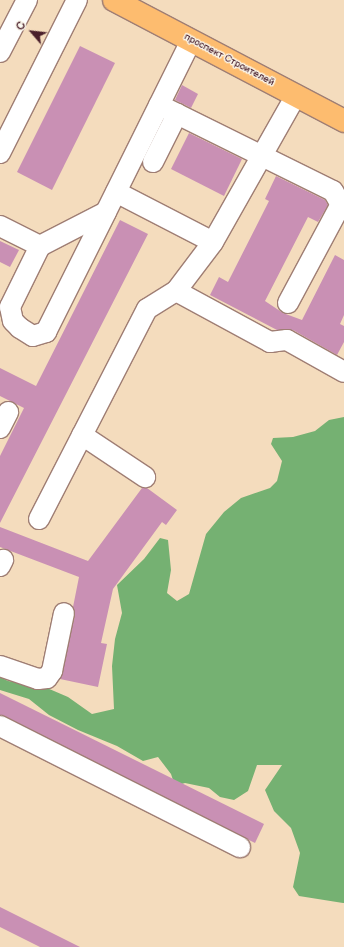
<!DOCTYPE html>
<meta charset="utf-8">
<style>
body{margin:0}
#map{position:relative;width:344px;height:947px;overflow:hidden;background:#f4dcbd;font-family:"Balsamiq Sans",sans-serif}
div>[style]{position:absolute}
.forest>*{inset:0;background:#75b172}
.building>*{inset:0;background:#c990b4}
.roads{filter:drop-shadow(1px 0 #9f7e74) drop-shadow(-1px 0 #9f7e74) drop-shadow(0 1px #9f7e74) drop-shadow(0 -1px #9f7e74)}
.minor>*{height:20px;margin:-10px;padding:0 10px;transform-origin:10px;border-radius:10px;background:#fff}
.major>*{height:22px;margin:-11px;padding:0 11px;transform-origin:11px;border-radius:11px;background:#fdbc6f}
span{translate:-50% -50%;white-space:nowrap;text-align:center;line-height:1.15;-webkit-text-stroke:3px #fbf7ec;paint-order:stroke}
.street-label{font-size:10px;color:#4a1f2b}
.north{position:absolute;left:12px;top:12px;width:40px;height:40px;-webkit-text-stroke:3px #fbf7ec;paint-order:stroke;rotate:298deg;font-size:11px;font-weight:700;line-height:16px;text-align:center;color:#4a1f2b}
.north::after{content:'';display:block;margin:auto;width:14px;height:18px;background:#4a1f2b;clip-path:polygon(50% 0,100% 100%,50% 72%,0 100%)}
</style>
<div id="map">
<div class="forest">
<div style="clip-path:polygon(344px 417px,344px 903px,343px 903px,299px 896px,293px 887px,300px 853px,291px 828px,274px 811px,265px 790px,282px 765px,257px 765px,248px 791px,234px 800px,220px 797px,209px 788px,185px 783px,175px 786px,171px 774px,158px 757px,143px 761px,117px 746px,78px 730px,49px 715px,29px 699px,0 690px,0 677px,8px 681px,47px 688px,68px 697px,92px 714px,114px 709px,112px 666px,115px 639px,122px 613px,117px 585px,144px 559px,160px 538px,168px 540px,171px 570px,167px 593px,177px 601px,189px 594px,206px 534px,224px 512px,241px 498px,270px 488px,277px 481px,282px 461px,271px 444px,273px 438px,293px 437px,315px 431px,329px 420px)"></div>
</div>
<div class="building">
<div style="clip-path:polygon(80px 46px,115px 63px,52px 190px,17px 172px)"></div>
<div style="clip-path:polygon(182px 85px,198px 94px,191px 108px,175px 100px)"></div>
<div style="clip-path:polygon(189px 133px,242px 159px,224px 196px,171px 169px)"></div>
<div style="clip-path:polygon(276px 176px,325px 200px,328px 205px,318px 222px,308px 217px,265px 301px,283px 313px,302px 320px,335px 255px,344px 260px,344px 315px,340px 324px,344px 326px,344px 342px,337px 355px,293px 330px,277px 330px,210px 295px,219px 277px,228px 282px,269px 201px,265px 199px)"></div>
<div style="clip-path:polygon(120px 220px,148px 234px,0 523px,0 456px,24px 408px,0 396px,0 368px,36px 386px)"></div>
<div style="clip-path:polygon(0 241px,19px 250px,10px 267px,0 262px)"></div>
<div style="clip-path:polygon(142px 488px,147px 488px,177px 510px,166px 525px,162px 522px,113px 589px,101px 643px,107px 644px,98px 687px,60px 679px,75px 615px,73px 607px,79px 577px,0 547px,0 527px,88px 561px)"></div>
<div style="clip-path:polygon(0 693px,264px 824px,255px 843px,0 715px)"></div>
<div style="clip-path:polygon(0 907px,80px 947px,40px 947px,0 927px)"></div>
</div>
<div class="roads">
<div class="minor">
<div style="left:0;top:52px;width:59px;rotate:-62.6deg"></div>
<div style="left:159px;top:105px;width:194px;rotate:26.3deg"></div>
<div style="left:333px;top:191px;width:22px;rotate:60deg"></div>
<div style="left:0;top:153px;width:171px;rotate:-63.3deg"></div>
<div style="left:153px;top:162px;width:54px;rotate:-63.4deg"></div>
<div style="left:116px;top:192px;width:109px;rotate:27.3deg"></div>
<div style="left:0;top:226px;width:45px;rotate:26.6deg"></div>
<div style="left:40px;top:246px;width:74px;rotate:-27.3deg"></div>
<div style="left:106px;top:212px;width:191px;rotate:-63.6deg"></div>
<div style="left:40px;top:246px;width:68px;rotate:116.2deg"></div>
<div style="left:10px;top:307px;width:14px;rotate:78deg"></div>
<div style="left:13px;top:321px;width:10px;rotate:45deg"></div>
<div style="left:20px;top:328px;width:15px;rotate:32deg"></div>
<div style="left:33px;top:336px;width:14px;rotate:-17deg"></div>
<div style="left:46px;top:332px;width:134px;rotate:-63.4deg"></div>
<div style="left:176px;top:291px;width:107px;rotate:28.5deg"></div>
<div style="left:270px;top:342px;width:17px;rotate:-7deg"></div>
<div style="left:287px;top:340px;width:65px;rotate:29.3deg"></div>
<div style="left:288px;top:303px;width:112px;rotate:-61.8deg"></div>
<div style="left:0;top:428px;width:18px;rotate:-63deg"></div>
<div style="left:82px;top:435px;width:76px;rotate:33.7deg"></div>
<div style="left:39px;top:519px;width:236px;rotate:-62.8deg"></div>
<div style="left:147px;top:309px;width:34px;rotate:-32deg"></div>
<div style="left:176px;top:291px;width:61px;rotate:-52.9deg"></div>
<div style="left:213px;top:242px;width:169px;rotate:-60.5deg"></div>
<div style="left:0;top:566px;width:7px;rotate:-63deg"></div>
<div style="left:0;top:666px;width:40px;rotate:18.9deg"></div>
<div style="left:38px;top:679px;width:9px;rotate:-6deg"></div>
<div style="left:47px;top:678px;width:9px;rotate:-54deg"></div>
<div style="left:52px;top:671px;width:59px;rotate:-78.3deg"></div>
<div style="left:0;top:726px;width:269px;rotate:26.8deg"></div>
</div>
<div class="major">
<div style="left:114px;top:0;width:260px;rotate:27.7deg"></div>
</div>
</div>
<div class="street-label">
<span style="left:229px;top:60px;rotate:28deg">проспект Строителей</span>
</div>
<div class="north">С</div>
</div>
